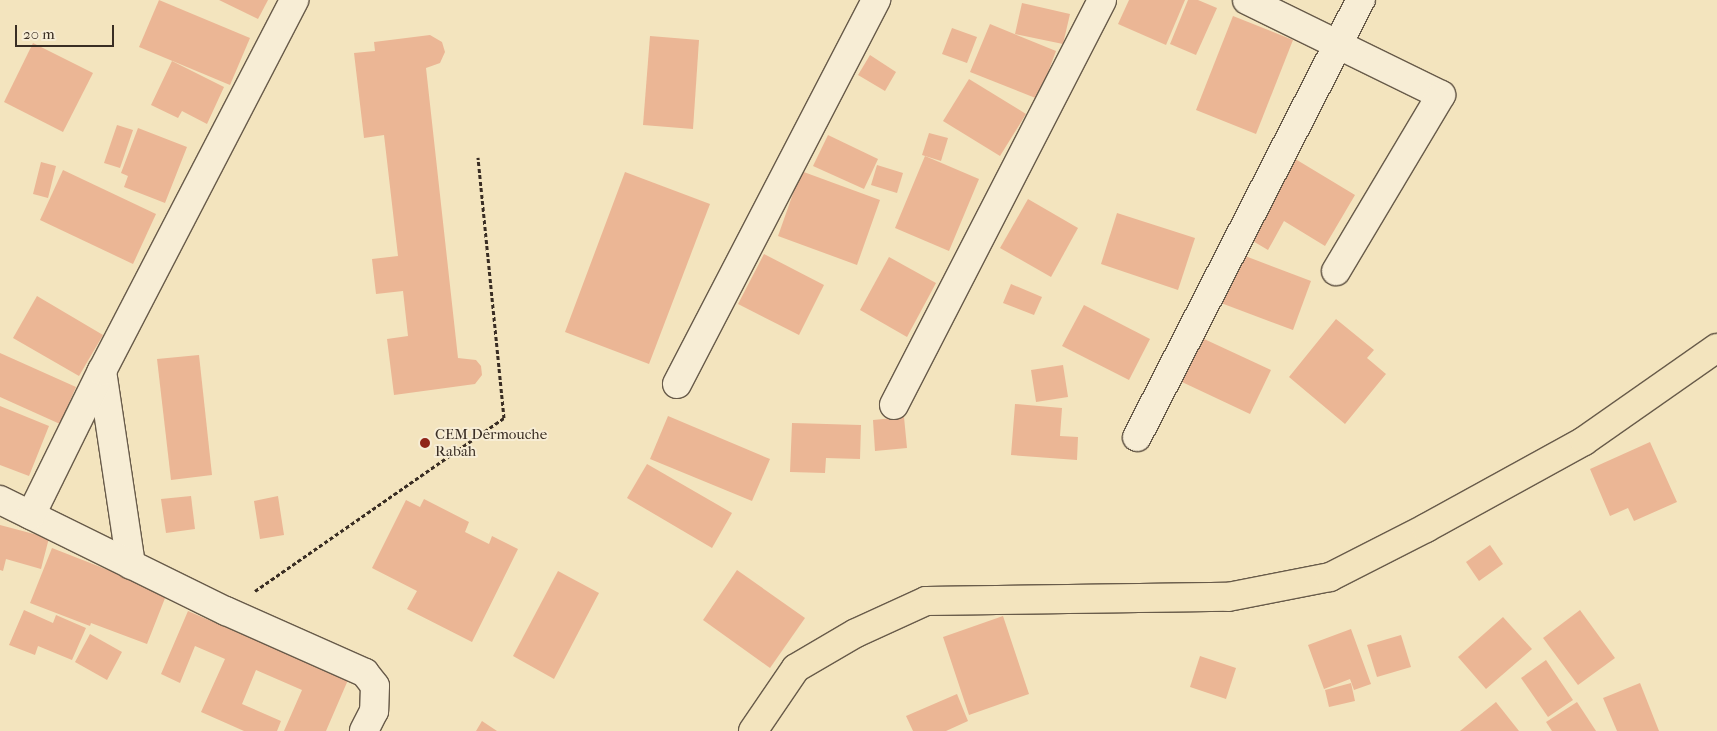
<!DOCTYPE html>
<style>
body{margin:0}
#map{position:relative;width:1717px;height:731px;overflow:hidden;background:#f3e4be;font-family:"IM FELL French Canon",serif}
div>[style]{position:absolute}
.building>*{inset:0;background:#ebb695}
.path>*{height:3px;margin-top:-1.5px;transform-origin:0;background:repeating-linear-gradient(90deg,#392d23 0 4px,transparent 0 6.5px)}
.roads{filter:drop-shadow(1px 0 #685b4a) drop-shadow(-1px 0 #685b4a) drop-shadow(0 1px #685b4a) drop-shadow(0 -1px #685b4a)}
.minor>*{height:28px;margin:-14px;padding:0 14px;transform-origin:14px;border-radius:14px;background:#f7edd5}
.primary>*{height:28px;margin:-14px;padding:0 14px;transform-origin:14px;border-radius:14px;background:#f3e4be}
.dots>*{width:14px;height:14px;translate:-50% -50%;box-sizing:border-box;border:2px solid #f7edd5;border-radius:50%}
span{translate:-50% -50%;white-space:nowrap;text-align:center;line-height:1.15;-webkit-text-stroke:4px #f7edd5;paint-order:stroke}
.poi-label{font-size:15px;color:#392d23}
.left{translate:0 -50%;text-align:left}
.scale{position:absolute;left:15px;top:25px;width:99px;height:22px;box-sizing:border-box;border:2px solid #392d23;border-top:0;padding-left:6px;font-size:15px;line-height:18px;white-space:nowrap;color:#392d23;-webkit-text-stroke:4px #f7edd5;paint-order:stroke}
</style>
<div id="map">
<div class="building">
<div style="clip-path:polygon(159px 0,250px 38px,230px 85px,139px 47px)"></div>
<div style="clip-path:polygon(219px 0,268px 0,258px 19px)"></div>
<div style="clip-path:polygon(1129px 0,1185px 0,1166px 45px,1118px 24px)"></div>
<div style="clip-path:polygon(1188px 0,1198px 0,1217px 8px,1196px 55px,1170px 44px)"></div>
<div style="clip-path:polygon(1022px 3px,1070px 14px,1063px 44px,1015px 34px)"></div>
<div style="clip-path:polygon(1233px 16px,1293px 40px,1256px 134px,1196px 110px)"></div>
<div style="clip-path:polygon(990px 24px,1056px 51px,1038px 99px,970px 72px)"></div>
<div style="clip-path:polygon(952px 28px,977px 37px,967px 63px,942px 54px)"></div>
<div style="clip-path:polygon(430px 35px,442px 42px,445px 52px,440px 63px,426px 68px,458px 358px,476px 360px,481px 366px,482px 375px,475px 384px,394px 395px,387px 339px,408px 336px,403px 291px,376px 294px,372px 259px,398px 256px,384px 135px,364px 138px,354px 53px,375px 51px,374px 42px)"></div>
<div style="clip-path:polygon(650px 36px,699px 40px,693px 129px,643px 125px)"></div>
<div style="clip-path:polygon(33px 43px,93px 73px,63px 132px,4px 102px)"></div>
<div style="clip-path:polygon(870px 55px,896px 72px,885px 91px,858px 75px)"></div>
<div style="clip-path:polygon(172px 61px,224px 87px,207px 124px,182px 111px,178px 118px,151px 105px)"></div>
<div style="clip-path:polygon(969px 79px,1026px 114px,1000px 156px,943px 121px)"></div>
<div style="clip-path:polygon(117px 125px,133px 130px,120px 168px,104px 163px)"></div>
<div style="clip-path:polygon(138px 128px,187px 147px,165px 203px,124px 187px,128px 176px,121px 173px)"></div>
<div style="clip-path:polygon(929px 133px,948px 138px,941px 161px,922px 155px)"></div>
<div style="clip-path:polygon(828px 135px,878px 159px,864px 189px,813px 166px)"></div>
<div style="clip-path:polygon(925px 156px,979px 179px,949px 251px,895px 228px)"></div>
<div style="clip-path:polygon(1292px 157px,1355px 195px,1325px 246px,1284px 221px,1268px 250px,1246px 237px)"></div>
<div style="clip-path:polygon(41px 162px,56px 166px,48px 198px,33px 194px)"></div>
<div style="clip-path:polygon(877px 165px,903px 173px,897px 193px,871px 185px)"></div>
<div style="clip-path:polygon(63px 170px,156px 214px,133px 264px,40px 220px)"></div>
<div style="clip-path:polygon(801px 171px,880px 200px,857px 265px,778px 236px)"></div>
<div style="clip-path:polygon(625px 172px,710px 204px,649px 364px,565px 332px)"></div>
<div style="clip-path:polygon(1028px 199px,1078px 228px,1051px 277px,1000px 248px)"></div>
<div style="clip-path:polygon(1117px 213px,1195px 238px,1178px 290px,1101px 264px)"></div>
<div style="clip-path:polygon(764px 254px,824px 285px,799px 335px,738px 304px)"></div>
<div style="clip-path:polygon(1240px 254px,1311px 281px,1293px 330px,1221px 303px)"></div>
<div style="clip-path:polygon(889px 257px,936px 283px,907px 337px,860px 310px)"></div>
<div style="clip-path:polygon(1011px 284px,1042px 297px,1034px 315px,1003px 303px)"></div>
<div style="clip-path:polygon(37px 296px,103px 335px,79px 376px,13px 338px)"></div>
<div style="clip-path:polygon(1084px 305px,1150px 339px,1129px 380px,1062px 346px)"></div>
<div style="clip-path:polygon(1336px 319px,1374px 350px,1367px 358px,1386px 374px,1345px 424px,1289px 377px)"></div>
<div style="clip-path:polygon(1202px 338px,1271px 370px,1250px 414px,1182px 382px)"></div>
<div style="clip-path:polygon(0 353px,76px 387px,60px 424px,0 397px)"></div>
<div style="clip-path:polygon(199px 355px,212px 475px,171px 480px,157px 359px)"></div>
<div style="clip-path:polygon(1063px 365px,1068px 397px,1036px 402px,1031px 370px)"></div>
<div style="clip-path:polygon(1015px 404px,1062px 408px,1060px 436px,1078px 437px,1077px 460px,1011px 455px)"></div>
<div style="clip-path:polygon(0 406px,49px 426px,29px 476px,0 465px)"></div>
<div style="clip-path:polygon(668px 416px,770px 459px,752px 501px,650px 459px)"></div>
<div style="clip-path:polygon(904px 417px,907px 448px,875px 451px,873px 420px)"></div>
<div style="clip-path:polygon(792px 423px,861px 425px,860px 459px,826px 458px,825px 473px,790px 472px)"></div>
<div style="clip-path:polygon(1650px 442px,1677px 502px,1634px 521px,1628px 508px,1610px 516px,1590px 469px)"></div>
<div style="clip-path:polygon(647px 464px,732px 513px,712px 548px,627px 498px)"></div>
<div style="clip-path:polygon(191px 496px,195px 529px,166px 533px,161px 499px)"></div>
<div style="clip-path:polygon(278px 496px,284px 535px,260px 539px,254px 501px)"></div>
<div style="clip-path:polygon(424px 499px,469px 522px,465px 532px,489px 544px,492px 536px,518px 549px,472px 642px,407px 609px,417px 591px,372px 568px,406px 500px,420px 507px)"></div>
<div style="clip-path:polygon(0 525px,49px 538px,41px 569px,6px 559px,3px 571px,0 570px)"></div>
<div style="clip-path:polygon(1490px 545px,1503px 564px,1479px 581px,1466px 562px)"></div>
<div style="clip-path:polygon(52px 548px,167px 593px,147px 644px,91px 623px,90px 626px,30px 603px)"></div>
<div style="clip-path:polygon(737px 570px,805px 618px,770px 668px,703px 620px)"></div>
<div style="clip-path:polygon(558px 571px,599px 593px,554px 679px,513px 656px)"></div>
<div style="clip-path:polygon(24px 610px,53px 623px,56px 615px,86px 628px,72px 660px,38px 646px,35px 655px,9px 645px)"></div>
<div style="clip-path:polygon(1580px 610px,1615px 658px,1578px 685px,1543px 638px)"></div>
<div style="clip-path:polygon(188px 611px,348px 680px,326px 731px,284px 731px,302px 690px,256px 670px,242px 704px,281px 721px,277px 731px,244px 731px,201px 712px,225px 659px,195px 646px,180px 683px,161px 674px)"></div>
<div style="clip-path:polygon(1003px 616px,1029px 694px,969px 715px,943px 637px)"></div>
<div style="clip-path:polygon(1503px 617px,1532px 649px,1486px 689px,1458px 657px)"></div>
<div style="clip-path:polygon(1351px 629px,1371px 684px,1354px 690px,1350px 679px,1324px 689px,1308px 645px)"></div>
<div style="clip-path:polygon(90px 634px,122px 652px,107px 680px,75px 662px)"></div>
<div style="clip-path:polygon(1401px 635px,1411px 667px,1377px 677px,1367px 645px)"></div>
<div style="clip-path:polygon(1200px 656px,1236px 668px,1226px 699px,1190px 687px)"></div>
<div style="clip-path:polygon(1546px 660px,1573px 700px,1548px 717px,1521px 678px)"></div>
<div style="clip-path:polygon(1351px 683px,1355px 701px,1329px 707px,1325px 690px)"></div>
<div style="clip-path:polygon(1640px 683px,1659px 731px,1617px 731px,1603px 698px)"></div>
<div style="clip-path:polygon(957px 694px,968px 721px,946px 731px,913px 731px,906px 716px)"></div>
<div style="clip-path:polygon(1496px 702px,1519px 731px,1460px 731px)"></div>
<div style="clip-path:polygon(1577px 702px,1596px 731px,1552px 731px,1546px 722px)"></div>
<div style="clip-path:polygon(482px 721px,497px 731px,476px 731px)"></div>
</div>
<div class="path">
<div style="left:255px;top:591px;width:303px;rotate:-34.8deg"></div>
<div style="left:504px;top:418px;width:262px;rotate:-95.7deg"></div>
</div>
<div class="roads">
<div class="minor">
<div style="left:1247px;top:0;width:216px;rotate:26.1deg"></div>
<div style="left:1441px;top:95px;width:205px;rotate:120.8deg"></div>
<div style="left:102px;top:371px;width:196px;rotate:81.5deg"></div>
<div style="left:677px;top:384px;width:433px;rotate:-62.6deg"></div>
<div style="left:894px;top:405px;width:455px;rotate:-62.8deg"></div>
<div style="left:1137px;top:437px;width:491px;rotate:-62.9deg"></div>
<div style="left:0;top:500px;width:252px;rotate:26.2deg"></div>
<div style="left:226px;top:611px;width:152px;rotate:24deg"></div>
<div style="left:365px;top:673px;width:16px;rotate:52deg"></div>
<div style="left:375px;top:686px;width:25px;rotate:92deg"></div>
<div style="left:374px;top:711px;width:22px;rotate:117deg"></div>
<div style="left:31px;top:515px;width:161px;rotate:-63.8deg"></div>
<div style="left:102px;top:371px;width:418px;rotate:-62.6deg"></div>
</div>
<div class="primary">
<div style="left:753px;top:731px;width:76px;rotate:-55.7deg"></div>
<div style="left:796px;top:668px;width:69px;rotate:-30.3deg"></div>
<div style="left:856px;top:633px;width:77px;rotate:-24.6deg"></div>
<div style="left:926px;top:601px;width:302px;rotate:-0.8deg"></div>
<div style="left:1228px;top:597px;width:104px;rotate:-11.1deg"></div>
<div style="left:1330px;top:577px;width:108px;rotate:-27deg"></div>
<div style="left:1426px;top:528px;width:180px;rotate:-28.8deg"></div>
<div style="left:1584px;top:441px;width:162px;rotate:-35deg"></div>
</div>
</div>
<div class="dots">
<div style="left:425px;top:443px;background:#8f2418"></div>
</div>
<div class="poi-label">
<span class="left" style="left:435px;top:443px">CEM Dermouche<br>Rabah</span>
</div>
<div class="scale">20 m</div>
</div>
